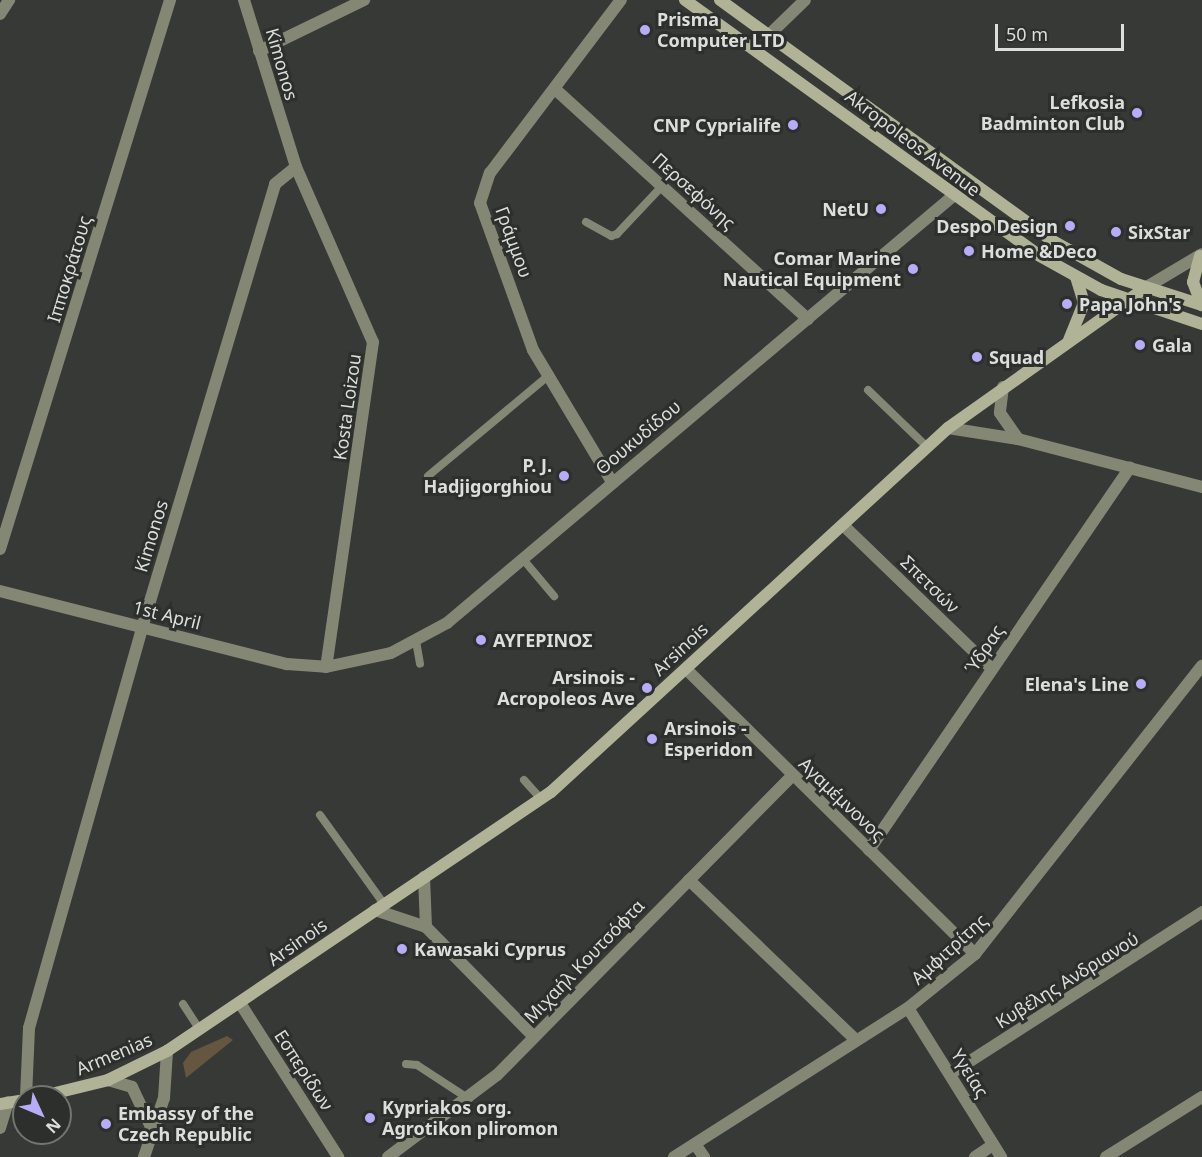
<!DOCTYPE html>
<meta charset="utf-8">
<style>
body{margin:0}
#map{position:relative;width:1202px;height:1157px;overflow:hidden;background:#363935;font-family:"Noto Sans",sans-serif}
div>[style]{position:absolute}
.green>*{inset:0;background:#64563f}
.service>*{height:8px;margin:-4px;padding:0 4px;transform-origin:4px;border-radius:4px;background:#858775}
.minor>*{height:12px;margin:-6px;padding:0 6px;transform-origin:6px;border-radius:6px;background:#858775}
.tertiary>*{height:12px;margin:-6px;padding:0 6px;transform-origin:6px;border-radius:6px;background:#858775}
.secondary>*{height:12px;margin:-6px;padding:0 6px;transform-origin:6px;border-radius:6px;background:#b1b397}
.dots>*{width:16px;height:16px;translate:-50% -50%;box-sizing:border-box;border:3px solid #2c2f2b;border-radius:50%}
span{translate:-50% -50%;white-space:nowrap;text-align:center;line-height:1.15;-webkit-text-stroke:6px #2c2f2b;paint-order:stroke}
.poi-label{font-size:18px;color:#dcdedc;font-weight:700}
.left{translate:0 -50%;text-align:left}
.right{translate:-100% -50%;text-align:right}
.street-label{font-size:18px;color:#dcdedc}
.north{position:absolute;left:12px;top:1085px;width:60px;height:60px;box-sizing:border-box;background:#2c2f2b;border:2px solid #727572;border-radius:50%;rotate:134deg;font-size:16px;font-weight:700;line-height:24px;text-align:center;color:#dcdedc}
.north::after{content:'';display:block;margin:auto;width:21px;height:27px;background:#b8abf7;clip-path:polygon(50% 0,100% 100%,50% 72%,0 100%)}
.scale{position:absolute;left:995px;top:24px;width:129px;height:27px;box-sizing:border-box;border:3px solid #dcdedc;border-top:0;padding-left:8px;font-size:18px;line-height:21px;white-space:nowrap;color:#dcdedc;-webkit-text-stroke:4px #2c2f2b;paint-order:stroke}
</style>
<div id="map">
<div class="green">
<div style="clip-path:polygon(227px 1036px,233px 1040px,186px 1078px,183px 1063px,191px 1052px)"></div>
</div>
<div class="service">
<div style="left:586px;top:222px;width:29px;rotate:29deg"></div>
<div style="left:611px;top:236px;width:6px;rotate:-18deg"></div>
<div style="left:617px;top:234px;width:66px;rotate:-46.8deg"></div>
<div style="left:868px;top:390px;width:82px;rotate:44deg"></div>
<div style="left:428px;top:476px;width:156px;rotate:-39.8deg"></div>
<div style="left:522px;top:558px;width:50px;rotate:49.9deg"></div>
<div style="left:416px;top:641px;width:23px;rotate:80deg"></div>
<div style="left:524px;top:780px;width:25px;rotate:48deg"></div>
<div style="left:320px;top:815px;width:110px;rotate:54.3deg"></div>
<div style="left:183px;top:1004px;width:31px;rotate:57deg"></div>
<div style="left:406px;top:1064px;width:11px;rotate:5deg"></div>
<div style="left:417px;top:1065px;width:62px;rotate:33.2deg"></div>
</div>
<div class="minor">
<div style="left:244px;top:0;width:175px;rotate:72.7deg"></div>
<div style="left:296px;top:167px;width:191px;rotate:66.3deg"></div>
<div style="left:373px;top:342px;width:328px;rotate:98.2deg"></div>
<div style="left:769px;top:35px;width:50px;rotate:-44.2deg"></div>
<div style="left:259px;top:51px;width:117px;rotate:-25.9deg"></div>
<div style="left:555px;top:89px;width:342px;rotate:42.3deg"></div>
<div style="left:1003px;top:387px;width:26px;rotate:97deg"></div>
<div style="left:1000px;top:413px;width:32px;rotate:55deg"></div>
<div style="left:948px;top:428px;width:71px;rotate:8.9deg"></div>
<div style="left:1018px;top:439px;width:190px;rotate:14.6deg"></div>
<div style="left:612px;top:482px;width:154px;rotate:-120.9deg"></div>
<div style="left:533px;top:350px;width:156px;rotate:-109.8deg"></div>
<div style="left:480px;top:203px;width:32px;rotate:-72deg"></div>
<div style="left:490px;top:173px;width:217px;rotate:-52.9deg"></div>
<div style="left:843px;top:525px;width:207px;rotate:44deg"></div>
<div style="left:0;top:549px;width:575px;rotate:-72.79deg"></div>
<div style="left:0;top:591px;width:296px;rotate:14.3deg"></div>
<div style="left:287px;top:664px;width:39px;rotate:4deg"></div>
<div style="left:326px;top:667px;width:66px;rotate:-12.2deg"></div>
<div style="left:391px;top:653px;width:64px;rotate:-28.2deg"></div>
<div style="left:447px;top:623px;width:662px;rotate:-40.16deg"></div>
<div style="left:686px;top:669px;width:406px;rotate:44.6deg"></div>
<div style="left:869px;top:850px;width:463px;rotate:-55.7deg"></div>
<div style="left:424px;top:877px;width:50px;rotate:87.7deg"></div>
<div style="left:689px;top:880px;width:231px;rotate:43.8deg"></div>
<div style="left:375px;top:910px;width:54px;rotate:18.4deg"></div>
<div style="left:426px;top:927px;width:154px;rotate:45.5deg"></div>
<div style="left:908px;top:1008px;width:176px;rotate:58deg"></div>
<div style="left:950px;top:1074px;width:300px;rotate:-32.7deg"></div>
<div style="left:108px;top:1080px;width:25px;rotate:16deg"></div>
<div style="left:132px;top:1087px;width:44px;rotate:64.6deg"></div>
<div style="left:26px;top:1097px;width:69px;rotate:-87.5deg"></div>
<div style="left:29px;top:1028px;width:416px;rotate:-74.2deg"></div>
<div style="left:142px;top:628px;width:463px;rotate:-73.3deg"></div>
<div style="left:275px;top:184px;width:27px;rotate:-39deg"></div>
<div style="left:0;top:1128px;width:27px;rotate:-73deg"></div>
<div style="left:695px;top:1144px;width:16px;rotate:55deg"></div>
<div style="left:144px;top:1157px;width:62px;rotate:-71.3deg"></div>
<div style="left:164px;top:1098px;width:47px;rotate:-86.3deg"></div>
<div style="left:388px;top:1157px;width:136px;rotate:-37deg"></div>
<div style="left:497px;top:1075px;width:420px;rotate:-45.4deg"></div>
<div style="left:975px;top:1157px;width:22px;rotate:-34deg"></div>
<div style="left:1106px;top:1157px;width:113px;rotate:-32deg"></div>
</div>
<div class="tertiary">
<div style="left:0;top:14px;width:17px;rotate:-57deg"></div>
<div style="left:1145px;top:288px;width:66px;rotate:-30.8deg"></div>
<div style="left:240px;top:1003px;width:183px;rotate:57.5deg"></div>
<div style="left:674px;top:1157px;width:277px;rotate:-32.5deg"></div>
<div style="left:908px;top:1008px;width:86px;rotate:-38.9deg"></div>
<div style="left:975px;top:954px;width:367px;rotate:-51.8deg"></div>
</div>
<div class="secondary">
<div style="left:685px;top:0;width:438px;rotate:35.8deg"></div>
<div style="left:1040px;top:256px;width:70px;rotate:29.1deg"></div>
<div style="left:1101px;top:290px;width:107px;rotate:18.6deg"></div>
<div style="left:720px;top:0;width:409px;rotate:35.9deg"></div>
<div style="left:1051px;top:240px;width:80px;rotate:29.1deg"></div>
<div style="left:1121px;top:279px;width:85px;rotate:17.8deg"></div>
<div style="left:1200px;top:256px;width:27px;rotate:105deg"></div>
<div style="left:1193px;top:282px;width:25px;rotate:69deg"></div>
<div style="left:1069px;top:340px;width:40px;rotate:-68deg"></div>
<div style="left:1084px;top:303px;width:27px;rotate:-107deg"></div>
<div style="left:39px;top:1097px;width:71px;rotate:-13.8deg"></div>
<div style="left:108px;top:1080px;width:66px;rotate:-26.2deg"></div>
<div style="left:167px;top:1051px;width:463px;rotate:-34deg"></div>
<div style="left:551px;top:792px;width:539px;rotate:-42.52deg"></div>
<div style="left:948px;top:428px;width:242px;rotate:-35.4deg"></div>
<div style="left:0;top:1104px;width:24px;rotate:-9deg"></div>
</div>
<div class="dots">
<div style="left:645px;top:30px;background:#b8abf7"></div>
<div style="left:1137px;top:113px;background:#b8abf7"></div>
<div style="left:793px;top:125px;background:#b8abf7"></div>
<div style="left:881px;top:209px;background:#b8abf7"></div>
<div style="left:1070px;top:226px;background:#b8abf7"></div>
<div style="left:1116px;top:232px;background:#b8abf7"></div>
<div style="left:969px;top:251px;background:#b8abf7"></div>
<div style="left:913px;top:269px;background:#b8abf7"></div>
<div style="left:1067px;top:304px;background:#b8abf7"></div>
<div style="left:1140px;top:345px;background:#b8abf7"></div>
<div style="left:977px;top:357px;background:#b8abf7"></div>
<div style="left:564px;top:476px;background:#b8abf7"></div>
<div style="left:481px;top:640px;background:#b8abf7"></div>
<div style="left:1141px;top:684px;background:#b8abf7"></div>
<div style="left:647px;top:688px;background:#b8abf7"></div>
<div style="left:652px;top:739px;background:#b8abf7"></div>
<div style="left:402px;top:949px;background:#b8abf7"></div>
<div style="left:370px;top:1118px;background:#b8abf7"></div>
<div style="left:106px;top:1124px;background:#b8abf7"></div>
</div>
<div class="poi-label">
<span class="left" style="left:657px;top:30px">Prisma<br>Computer LTD</span>
<span class="right" style="left:1125px;top:113px">Lefkosia<br>Badminton Club</span>
<span class="right" style="left:781px;top:125px">CNP Cyprialife</span>
<span class="right" style="left:869px;top:209px">NetU</span>
<span class="right" style="left:1058px;top:226px">Despo Design</span>
<span class="left" style="left:1128px;top:232px">SixStar</span>
<span class="left" style="left:981px;top:251px">Home &amp;Deco</span>
<span class="right" style="left:901px;top:269px">Comar Marine<br>Nautical Equipment</span>
<span class="left" style="left:1079px;top:304px">Papa John's</span>
<span class="left" style="left:1152px;top:345px">Gala</span>
<span class="left" style="left:989px;top:357px">Squad</span>
<span class="right" style="left:552px;top:476px">P. J.<br>Hadjigorghiou</span>
<span class="left" style="left:493px;top:640px">ΑΥΓΕΡΙΝΟΣ</span>
<span class="right" style="left:635px;top:688px">Arsinois -<br>Acropoleos Ave</span>
<span class="right" style="left:1129px;top:684px">Elena's Line</span>
<span class="left" style="left:664px;top:739px">Arsinois -<br>Esperidon</span>
<span class="left" style="left:414px;top:949px">Kawasaki Cyprus</span>
<span class="left" style="left:382px;top:1118px">Kypriakos org.<br>Agrotikon pliromon</span>
<span class="left" style="left:118px;top:1124px">Embassy of the<br>Czech Republic</span>
</div>
<div class="street-label">
<span style="left:282px;top:64px;rotate:74deg">Kimonos</span>
<span style="left:913px;top:143px;rotate:37deg">Akropoleos Avenue</span>
<span style="left:694px;top:191px;rotate:42deg">Περσεφόνης</span>
<span style="left:514px;top:242px;rotate:70deg">Γράμμου</span>
<span style="left:69px;top:269px;rotate:-73deg">Ιπποκράτους</span>
<span style="left:347px;top:407px;rotate:-82deg">Kosta Loizou</span>
<span style="left:638px;top:437px;rotate:-40deg">Θουκυδίδου</span>
<span style="left:151px;top:536px;rotate:-73deg">Kimonos</span>
<span style="left:930px;top:584px;rotate:44deg">Σπετσών</span>
<span style="left:167px;top:615px;rotate:14deg">1st April</span>
<span style="left:680px;top:649px;rotate:-43deg">Arsinois</span>
<span style="left:984px;top:649px;rotate:-56deg">Ύδρας</span>
<span style="left:842px;top:799px;rotate:44deg">Αγαμέμνονος</span>
<span style="left:297px;top:942px;rotate:-35deg">Arsinois</span>
<span style="left:949px;top:949px;rotate:-42deg">Αμφιτρίτης</span>
<span style="left:584px;top:961px;rotate:-46deg">Μιχαήλ Κουτσόφτα</span>
<span style="left:1067px;top:980px;rotate:-32deg">Κυβέλης Ανδριανού</span>
<span style="left:114px;top:1054px;rotate:-23deg">Armenias</span>
<span style="left:304px;top:1070px;rotate:57deg">Εσπερίδων</span>
<span style="left:970px;top:1073px;rotate:58deg">Υγείας</span>
</div>
<div class="north">N</div>
<div class="scale">50 m</div>
</div>
